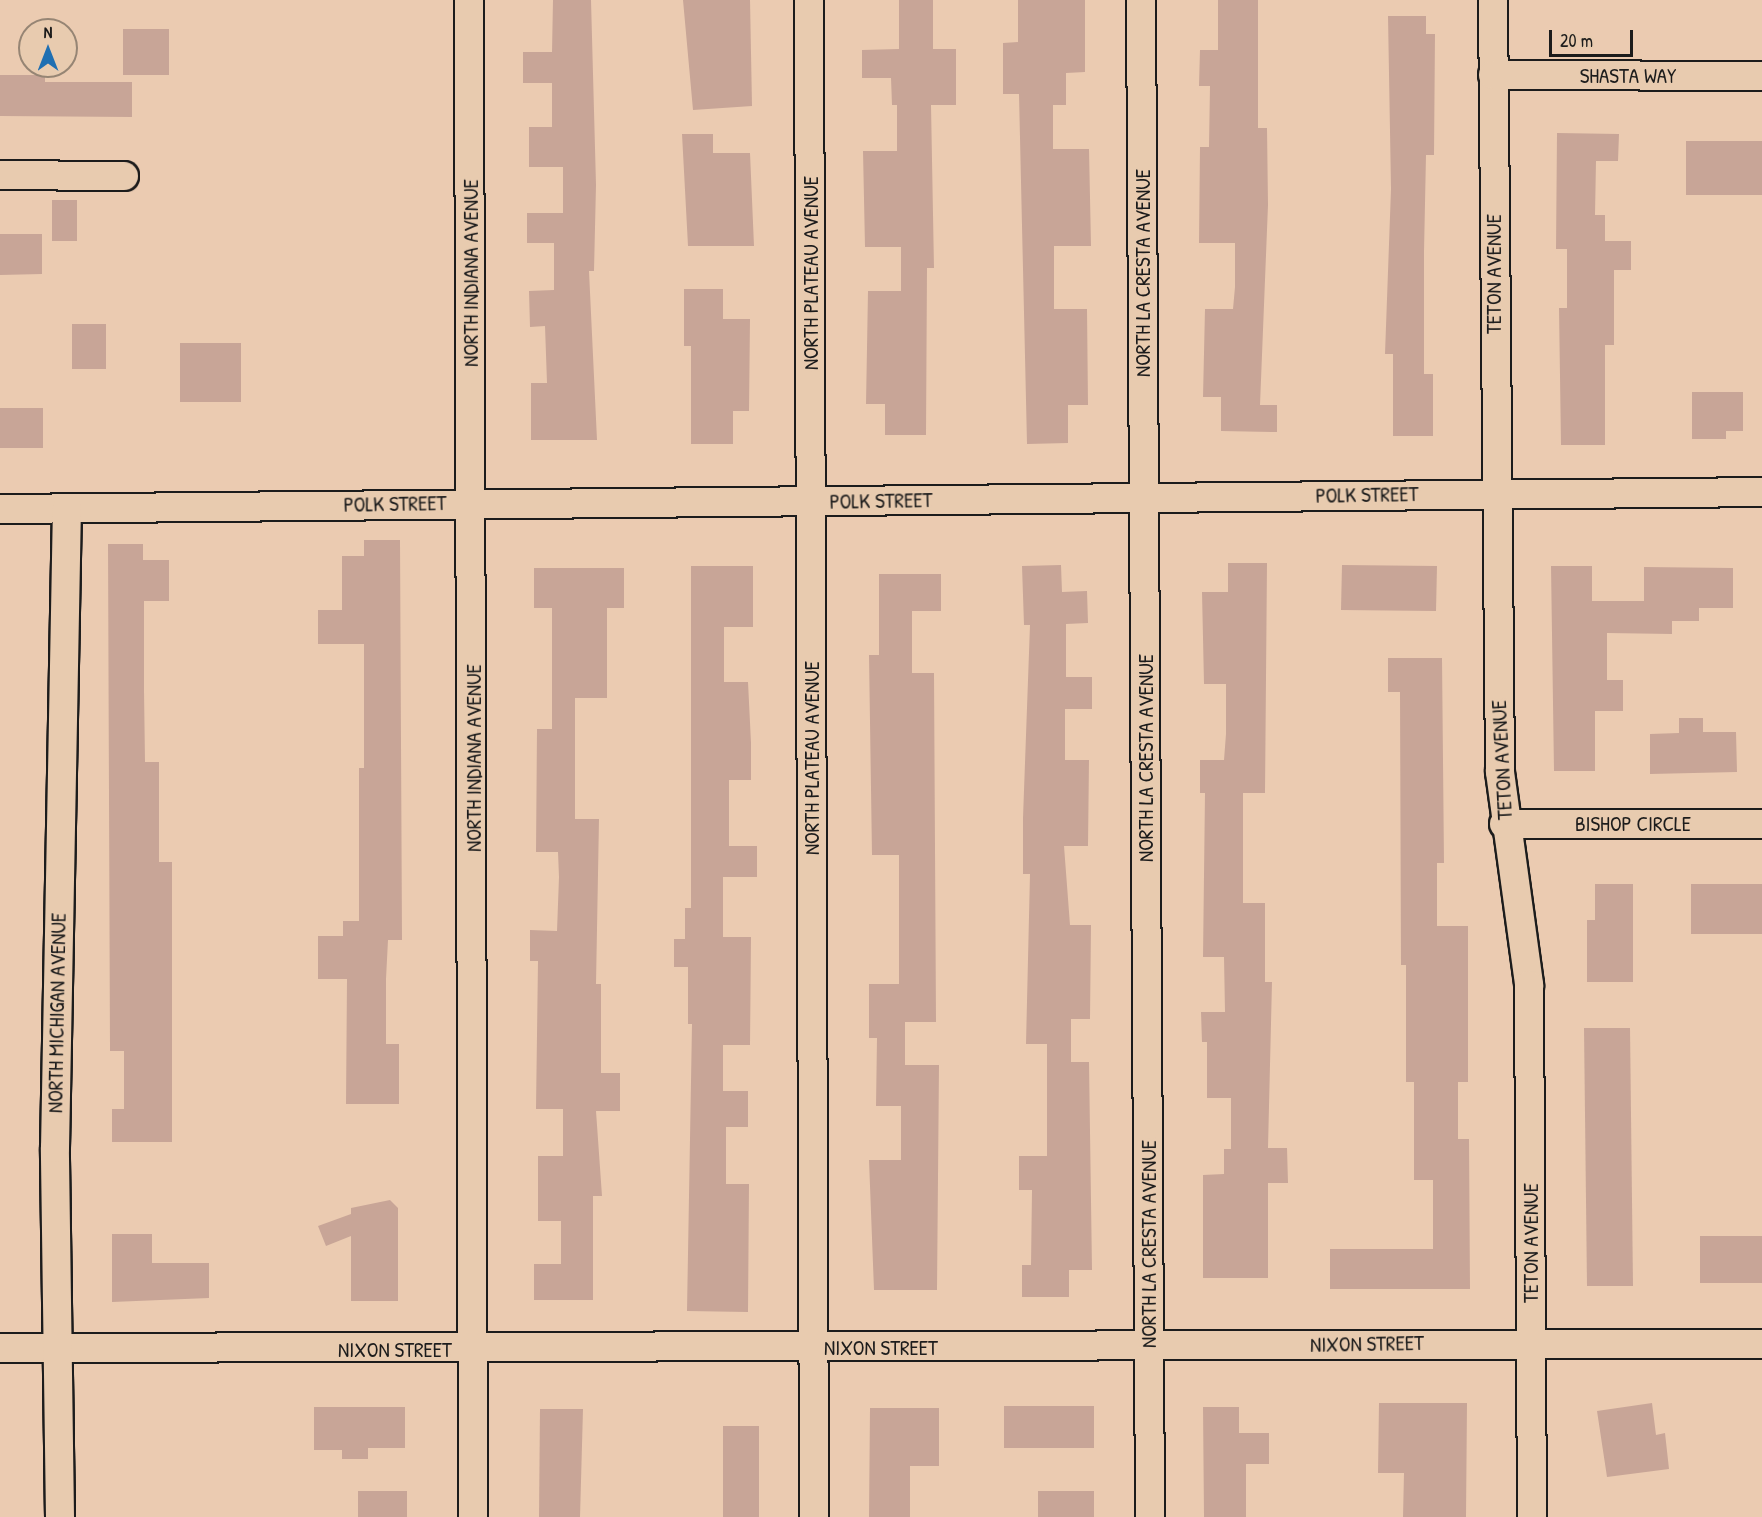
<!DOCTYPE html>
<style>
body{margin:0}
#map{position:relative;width:1762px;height:1517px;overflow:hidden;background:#ebcbb1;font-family:"Patrick Hand",sans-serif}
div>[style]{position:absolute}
.building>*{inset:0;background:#c8a597}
.roads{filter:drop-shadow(2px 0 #1c1c1c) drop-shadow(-2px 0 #1c1c1c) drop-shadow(0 2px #1c1c1c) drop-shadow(0 -2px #1c1c1c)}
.street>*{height:28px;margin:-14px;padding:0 14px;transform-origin:14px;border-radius:14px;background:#e8cbaf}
span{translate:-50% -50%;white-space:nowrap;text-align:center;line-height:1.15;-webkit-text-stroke:4.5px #e8cbaf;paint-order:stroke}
.street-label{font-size:21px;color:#1c1c1c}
.north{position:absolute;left:18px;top:18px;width:60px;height:60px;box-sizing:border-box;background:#e8cbaf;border:2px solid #968574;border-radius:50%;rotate:0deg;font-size:16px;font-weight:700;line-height:24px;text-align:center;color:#1c1c1c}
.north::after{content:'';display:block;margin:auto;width:21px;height:27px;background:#1f6fb2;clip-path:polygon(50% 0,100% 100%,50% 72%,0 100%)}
.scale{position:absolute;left:1549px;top:30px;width:84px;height:27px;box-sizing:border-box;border:3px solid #1c1c1c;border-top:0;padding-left:8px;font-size:18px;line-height:21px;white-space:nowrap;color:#1c1c1c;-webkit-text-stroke:4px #e8cbaf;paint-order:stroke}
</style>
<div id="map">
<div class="building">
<div style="clip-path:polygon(553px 0,591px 0,596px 185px,594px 271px,589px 271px,597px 440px,531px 440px,531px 383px,547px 383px,545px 326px,530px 327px,529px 291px,554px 290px,554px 243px,527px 243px,527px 213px,563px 213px,563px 167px,529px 167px,529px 127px,552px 127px,552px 83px,523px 83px,523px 52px,552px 52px)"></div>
<div style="clip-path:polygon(683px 0,750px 0,752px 106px,693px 110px)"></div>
<div style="clip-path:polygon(899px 0,933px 0,933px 49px,956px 49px,956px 105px,931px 105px,934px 268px,927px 268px,926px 435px,885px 435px,885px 404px,866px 404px,868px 291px,901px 291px,901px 247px,865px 247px,863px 151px,897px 151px,897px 105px,892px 105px,891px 78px,862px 78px,862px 50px,899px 49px)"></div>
<div style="clip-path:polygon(1018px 0,1085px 0,1085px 72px,1066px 73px,1066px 105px,1053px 105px,1053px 149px,1089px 149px,1091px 246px,1054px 246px,1054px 309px,1087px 309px,1088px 405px,1068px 405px,1068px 443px,1027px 444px,1019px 94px,1003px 94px,1003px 43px,1018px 42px)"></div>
<div style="clip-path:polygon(1218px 0,1258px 0,1258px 128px,1267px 128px,1268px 205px,1260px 405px,1277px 405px,1277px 432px,1221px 431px,1221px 397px,1203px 397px,1205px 309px,1233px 309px,1235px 287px,1235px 243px,1199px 243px,1200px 147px,1209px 147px,1210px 86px,1199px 86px,1200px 50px,1218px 50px)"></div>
<div style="clip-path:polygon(1388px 16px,1426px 16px,1426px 34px,1435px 34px,1434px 155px,1426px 155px,1424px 252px,1424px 374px,1433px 374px,1433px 436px,1393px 436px,1393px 354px,1385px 354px,1391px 189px)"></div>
<div style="clip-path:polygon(123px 29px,169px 29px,169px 75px,123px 75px)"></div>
<div style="clip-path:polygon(0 75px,45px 75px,45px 82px,132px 82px,132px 117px,0 116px)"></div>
<div style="clip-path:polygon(1557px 133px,1619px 134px,1618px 161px,1596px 161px,1595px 215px,1605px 215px,1605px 241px,1631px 241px,1631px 270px,1614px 270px,1614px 345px,1605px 345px,1605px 445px,1561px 445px,1559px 308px,1567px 308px,1567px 249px,1556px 249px)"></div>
<div style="clip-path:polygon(682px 134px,713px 134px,713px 153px,750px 153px,754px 246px,688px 246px)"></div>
<div style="clip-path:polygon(1686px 141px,1762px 141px,1762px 195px,1686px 195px)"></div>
<div style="clip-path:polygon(52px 200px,77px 200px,77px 241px,52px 241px)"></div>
<div style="clip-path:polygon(0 234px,42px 234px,42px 274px,0 275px)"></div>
<div style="clip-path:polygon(684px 289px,723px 289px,723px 319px,750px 319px,749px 411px,733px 411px,733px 444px,691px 444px,691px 346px,684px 346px)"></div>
<div style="clip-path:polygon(72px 324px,106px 324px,106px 369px,72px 369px)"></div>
<div style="clip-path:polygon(180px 343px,241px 343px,241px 402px,180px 402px)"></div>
<div style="clip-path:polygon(1692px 392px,1743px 392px,1743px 431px,1726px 431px,1726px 439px,1692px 439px)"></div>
<div style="clip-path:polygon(0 408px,43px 408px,43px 448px,0 448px)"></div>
<div style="clip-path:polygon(364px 540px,400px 540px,402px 940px,388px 940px,386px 979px,386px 1044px,399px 1044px,399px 1104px,346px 1104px,347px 979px,318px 979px,318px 936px,343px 936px,343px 921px,359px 921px,359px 768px,364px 768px,364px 644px,318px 644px,318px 610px,342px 610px,342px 556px,364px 556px)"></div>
<div style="clip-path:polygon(108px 544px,143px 544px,143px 560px,169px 560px,169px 601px,144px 601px,144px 690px,145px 762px,159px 762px,159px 862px,172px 862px,172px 1142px,112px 1142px,112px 1109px,124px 1109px,124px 1051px,110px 1051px)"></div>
<div style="clip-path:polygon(1228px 563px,1267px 563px,1265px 793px,1243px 793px,1243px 903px,1265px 903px,1265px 982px,1272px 982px,1268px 1148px,1287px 1148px,1288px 1183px,1268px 1183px,1268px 1278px,1203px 1278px,1203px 1175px,1224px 1174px,1224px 1149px,1231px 1149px,1231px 1098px,1207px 1098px,1207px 1042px,1202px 1042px,1201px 1012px,1225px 1012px,1224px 957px,1203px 957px,1205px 793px,1200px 793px,1200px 760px,1224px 760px,1226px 734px,1226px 684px,1204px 684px,1202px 592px,1228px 592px)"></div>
<div style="clip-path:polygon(1061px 565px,1062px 592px,1087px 591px,1088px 623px,1066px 624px,1066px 677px,1092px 677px,1092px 709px,1065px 709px,1065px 760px,1089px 760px,1088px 846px,1064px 846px,1070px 925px,1091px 925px,1090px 1019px,1071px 1019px,1071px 1062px,1089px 1062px,1092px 1270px,1069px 1270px,1069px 1297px,1022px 1297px,1022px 1265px,1031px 1265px,1032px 1190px,1019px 1190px,1019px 1156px,1047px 1156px,1047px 1044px,1026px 1044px,1030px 874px,1023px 874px,1023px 818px,1030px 625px,1024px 625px,1022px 566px)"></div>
<div style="clip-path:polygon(1342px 565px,1437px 566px,1436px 611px,1341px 610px)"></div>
<div style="clip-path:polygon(691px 566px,753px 566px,753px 627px,724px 627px,724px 682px,748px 682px,751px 743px,751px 780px,729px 780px,729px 846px,757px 846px,757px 877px,723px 877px,723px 937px,751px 937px,750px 1045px,723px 1045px,723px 1091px,748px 1091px,748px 1127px,726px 1127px,726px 1184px,749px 1184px,748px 1312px,687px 1311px,692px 1024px,688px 1024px,688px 967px,674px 967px,674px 939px,685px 939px,685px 908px,691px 908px)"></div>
<div style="clip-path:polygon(1551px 566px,1592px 566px,1592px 601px,1644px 601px,1644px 567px,1733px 568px,1733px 608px,1699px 608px,1699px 621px,1672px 621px,1672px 634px,1607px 633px,1607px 680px,1623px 680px,1623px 711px,1595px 711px,1595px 771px,1554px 771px)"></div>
<div style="clip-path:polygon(534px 568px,624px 568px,624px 608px,607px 608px,607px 698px,575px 698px,575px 819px,599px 819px,596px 984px,601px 984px,601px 1073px,620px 1073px,620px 1111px,596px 1111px,602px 1196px,593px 1196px,593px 1300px,534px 1300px,534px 1264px,561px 1264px,561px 1221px,538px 1221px,538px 1156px,563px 1156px,563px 1109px,536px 1109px,538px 961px,530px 961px,530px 930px,557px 931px,559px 877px,558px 852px,536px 852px,537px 729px,552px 729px,552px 608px,534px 608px)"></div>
<div style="clip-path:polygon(879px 574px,941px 574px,941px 611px,912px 611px,912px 673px,934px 673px,936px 1022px,905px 1022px,905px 1065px,939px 1065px,937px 1290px,874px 1290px,869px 1160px,901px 1160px,901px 1106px,876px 1106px,877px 1038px,869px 1038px,869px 984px,899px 984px,899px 855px,872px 855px,869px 655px,879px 655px)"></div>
<div style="clip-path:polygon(1388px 658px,1442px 658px,1444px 863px,1437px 863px,1437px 926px,1468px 926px,1468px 1082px,1458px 1082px,1458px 1139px,1469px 1139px,1470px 1289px,1330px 1289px,1330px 1249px,1433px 1249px,1433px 1180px,1414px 1180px,1414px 1082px,1406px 1082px,1406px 965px,1401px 965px,1400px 692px,1388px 692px)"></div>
<div style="clip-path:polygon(1679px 718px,1703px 718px,1703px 732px,1736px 732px,1737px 772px,1650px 774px,1650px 734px,1679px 733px)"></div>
<div style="clip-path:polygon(1595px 884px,1633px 884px,1633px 982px,1587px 982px,1587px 920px,1595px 920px)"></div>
<div style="clip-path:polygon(1691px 884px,1762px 884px,1762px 934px,1691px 934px)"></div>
<div style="clip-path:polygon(1584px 1028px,1630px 1028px,1633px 1286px,1587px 1286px)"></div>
<div style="clip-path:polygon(390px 1200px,398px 1208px,398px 1301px,351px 1301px,351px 1236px,326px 1246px,318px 1226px,351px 1214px,351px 1208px)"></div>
<div style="clip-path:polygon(112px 1234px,152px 1234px,152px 1263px,209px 1263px,209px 1298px,112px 1302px)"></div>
<div style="clip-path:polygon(1700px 1236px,1762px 1236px,1762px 1283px,1700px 1283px)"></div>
<div style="clip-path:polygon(1379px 1403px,1467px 1403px,1466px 1517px,1403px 1517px,1404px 1473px,1378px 1473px)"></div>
<div style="clip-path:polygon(1652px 1403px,1656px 1435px,1665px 1433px,1669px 1469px,1607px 1477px,1597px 1411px)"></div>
<div style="clip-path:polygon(1004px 1406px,1094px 1406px,1094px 1448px,1004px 1448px)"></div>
<div style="clip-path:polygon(314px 1407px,405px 1407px,405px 1448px,368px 1448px,368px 1459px,342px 1459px,342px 1450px,314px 1450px)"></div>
<div style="clip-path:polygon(1203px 1407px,1239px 1407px,1239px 1433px,1269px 1433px,1269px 1464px,1246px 1464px,1246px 1517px,1204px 1517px)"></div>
<div style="clip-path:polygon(870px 1408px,939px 1408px,939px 1466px,910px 1466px,910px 1517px,869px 1517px)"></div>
<div style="clip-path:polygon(540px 1409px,583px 1409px,580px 1517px,539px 1517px)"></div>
<div style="clip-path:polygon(723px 1426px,759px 1426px,759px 1517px,723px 1517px)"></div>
<div style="clip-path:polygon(358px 1491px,407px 1491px,407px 1517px,358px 1517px)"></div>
<div style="clip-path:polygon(1038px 1491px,1094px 1491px,1094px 1517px,1038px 1517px)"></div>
</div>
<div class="roads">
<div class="street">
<div style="left:469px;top:0;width:1517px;rotate:89.85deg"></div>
<div style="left:809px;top:0;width:1517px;rotate:89.81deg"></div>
<div style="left:1141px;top:0;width:1517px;rotate:89.66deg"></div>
<div style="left:1493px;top:0;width:772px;rotate:89.48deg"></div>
<div style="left:1500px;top:772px;width:215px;rotate:82.2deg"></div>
<div style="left:1529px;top:985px;width:532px;rotate:89.68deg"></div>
<div style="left:1493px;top:75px;width:269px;rotate:0.2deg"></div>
<div style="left:0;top:175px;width:124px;rotate:0.5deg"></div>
<div style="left:0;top:509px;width:1762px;rotate:-0.55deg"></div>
<div style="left:1504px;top:824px;width:258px"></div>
<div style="left:0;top:1348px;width:1762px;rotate:-0.13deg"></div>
<div style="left:60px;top:1517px;width:369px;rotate:-90.8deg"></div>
<div style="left:55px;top:1148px;width:640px;rotate:-88.93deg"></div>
</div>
</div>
<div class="street-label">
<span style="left:1628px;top:76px">SHASTA WAY</span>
<span style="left:471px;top:273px;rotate:-90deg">NORTH INDIANA AVENUE</span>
<span style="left:811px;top:273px;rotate:-90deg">NORTH PLATEAU AVENUE</span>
<span style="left:1143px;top:273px;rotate:-90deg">NORTH LA CRESTA AVENUE</span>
<span style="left:1494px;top:274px;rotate:-90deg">TETON AVENUE</span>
<span style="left:1367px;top:495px;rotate:-1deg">POLK STREET</span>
<span style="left:881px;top:501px;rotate:-1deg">POLK STREET</span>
<span style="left:395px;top:504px;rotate:-1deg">POLK STREET</span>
<span style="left:474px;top:758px;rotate:-90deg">NORTH INDIANA AVENUE</span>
<span style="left:812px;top:758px;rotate:-90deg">NORTH PLATEAU AVENUE</span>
<span style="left:1146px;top:758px;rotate:-90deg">NORTH LA CRESTA AVENUE</span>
<span style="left:1502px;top:760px;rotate:-93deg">TETON AVENUE</span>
<span style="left:1633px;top:824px">BISHOP CIRCLE</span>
<span style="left:57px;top:1013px;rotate:-89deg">NORTH MICHIGAN AVENUE</span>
<span style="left:1531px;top:1243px;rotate:-90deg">TETON AVENUE</span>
<span style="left:1149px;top:1244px;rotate:-90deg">NORTH LA CRESTA AVENUE</span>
<span style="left:1367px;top:1344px;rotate:-1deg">NIXON STREET</span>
<span style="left:881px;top:1348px">NIXON STREET</span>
<span style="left:395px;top:1350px">NIXON STREET</span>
</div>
<div class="north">N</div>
<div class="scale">20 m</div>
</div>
